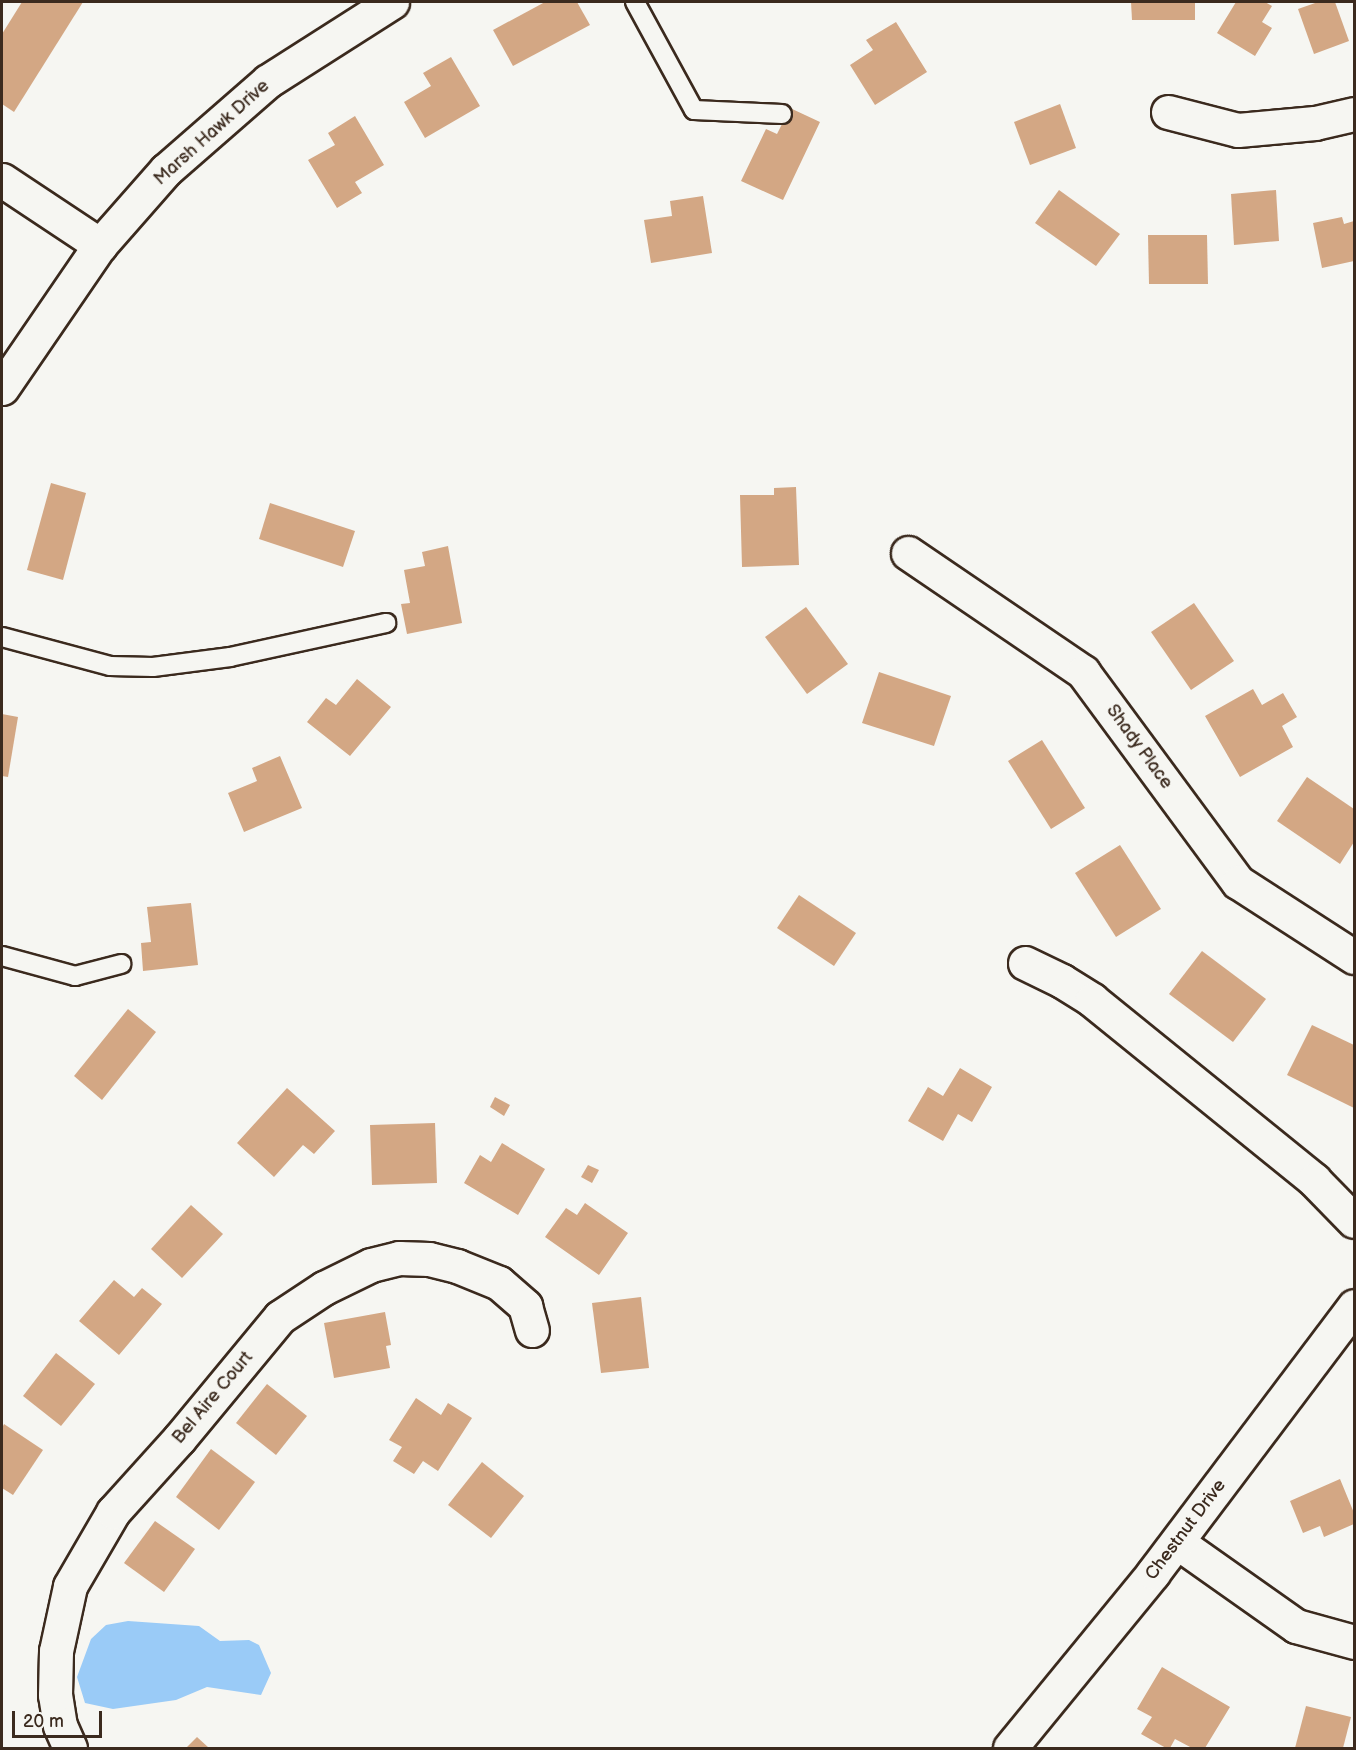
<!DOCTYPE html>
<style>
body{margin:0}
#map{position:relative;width:1356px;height:1750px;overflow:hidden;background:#f6f6f2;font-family:"Balsamiq Sans",sans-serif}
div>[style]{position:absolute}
.water>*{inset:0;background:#9acbf7}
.building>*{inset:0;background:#d3a784}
.roads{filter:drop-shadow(2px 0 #3b2a1e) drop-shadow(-2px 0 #3b2a1e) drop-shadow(0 2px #3b2a1e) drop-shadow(0 -2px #3b2a1e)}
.service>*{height:18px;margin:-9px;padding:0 9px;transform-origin:9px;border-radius:9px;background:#f6f6f2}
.minor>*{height:33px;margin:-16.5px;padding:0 16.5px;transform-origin:16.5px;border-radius:16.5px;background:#f6f6f2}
span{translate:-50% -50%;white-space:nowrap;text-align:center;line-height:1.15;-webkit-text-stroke:4.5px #f6f6f2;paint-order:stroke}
.street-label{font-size:18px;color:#3b2a1e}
.frame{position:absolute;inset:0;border:3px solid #3b2a1e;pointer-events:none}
.scale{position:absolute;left:12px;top:1711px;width:90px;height:27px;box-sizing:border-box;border:3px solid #3b2a1e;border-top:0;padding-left:8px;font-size:18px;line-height:21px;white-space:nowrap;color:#3b2a1e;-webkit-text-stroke:4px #f6f6f2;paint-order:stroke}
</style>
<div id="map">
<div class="water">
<div style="clip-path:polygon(128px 1621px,199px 1626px,220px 1641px,249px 1640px,259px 1645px,271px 1673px,261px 1695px,207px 1687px,176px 1700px,113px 1709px,85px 1703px,77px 1677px,91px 1639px,106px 1625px)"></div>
</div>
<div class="building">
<div style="clip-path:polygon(22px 2px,83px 2px,14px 112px,2px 104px,2px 34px)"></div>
<div style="clip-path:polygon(545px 2px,577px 2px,590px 25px,513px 66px,493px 30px)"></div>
<div style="clip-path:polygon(1131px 2px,1195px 2px,1195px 20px,1132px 20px)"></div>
<div style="clip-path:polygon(1236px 2px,1265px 2px,1272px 6px,1262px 22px,1272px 28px,1255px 56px,1217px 33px)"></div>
<div style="clip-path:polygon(1318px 2px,1335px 2px,1349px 41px,1314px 54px,1298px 9px)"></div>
<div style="clip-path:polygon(896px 22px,927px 72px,875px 105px,850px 65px,873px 50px,866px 40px)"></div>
<div style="clip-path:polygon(451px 57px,480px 106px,425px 138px,404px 102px,431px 86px,423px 73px)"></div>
<div style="clip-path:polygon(1060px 104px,1076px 148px,1030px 165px,1014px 122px)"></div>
<div style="clip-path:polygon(790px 108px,820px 122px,783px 200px,741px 181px,766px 129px,777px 134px)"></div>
<div style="clip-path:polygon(355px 116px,384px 165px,355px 182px,362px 193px,337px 208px,308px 160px,335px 145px,328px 133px)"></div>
<div style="clip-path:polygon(1059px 190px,1120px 234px,1096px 266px,1035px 223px)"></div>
<div style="clip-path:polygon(1276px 190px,1279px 241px,1234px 245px,1231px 194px)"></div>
<div style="clip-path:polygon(703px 196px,712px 253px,651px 263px,644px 220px,672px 216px,670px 201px)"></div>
<div style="clip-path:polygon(1342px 217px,1344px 224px,1354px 221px,1354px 261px,1322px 268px,1313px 223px)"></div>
<div style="clip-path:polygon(1148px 235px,1207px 235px,1208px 284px,1149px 284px)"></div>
<div style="clip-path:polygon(51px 483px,86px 493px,63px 580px,27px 570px)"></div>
<div style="clip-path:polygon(796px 487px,799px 565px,742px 567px,740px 495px,774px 495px,774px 488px)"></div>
<div style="clip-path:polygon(270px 503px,355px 531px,343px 567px,259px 539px)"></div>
<div style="clip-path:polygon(448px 546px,462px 623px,407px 634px,401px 604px,410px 603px,404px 570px,425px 566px,422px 552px)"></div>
<div style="clip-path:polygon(1194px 603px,1234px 661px,1191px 690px,1151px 632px)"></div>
<div style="clip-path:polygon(806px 607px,848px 664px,807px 694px,765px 637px)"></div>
<div style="clip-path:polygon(879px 672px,951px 696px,934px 746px,862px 723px)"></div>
<div style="clip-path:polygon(357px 679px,391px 707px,350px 756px,307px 722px,326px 698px,336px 705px)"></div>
<div style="clip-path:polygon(1253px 689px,1262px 705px,1283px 693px,1297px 717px,1282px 726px,1293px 747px,1240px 777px,1205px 716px)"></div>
<div style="clip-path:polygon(2px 714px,18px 717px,8px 777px,2px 776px)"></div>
<div style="clip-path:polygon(1042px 740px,1085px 808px,1051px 829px,1008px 761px)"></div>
<div style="clip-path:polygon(280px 756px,302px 808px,244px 832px,228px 793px,257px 781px,252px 768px)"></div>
<div style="clip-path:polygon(1307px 777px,1354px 809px,1354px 842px,1340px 864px,1277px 821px)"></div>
<div style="clip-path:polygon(1120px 845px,1161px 909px,1116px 937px,1075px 873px)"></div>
<div style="clip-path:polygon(799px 895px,856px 933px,834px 966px,777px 928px)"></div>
<div style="clip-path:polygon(191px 903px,198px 965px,143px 971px,141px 943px,151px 942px,147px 907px)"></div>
<div style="clip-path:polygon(1202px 951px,1266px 999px,1233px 1042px,1169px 994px)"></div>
<div style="clip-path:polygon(128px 1009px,156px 1032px,102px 1100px,74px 1076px)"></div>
<div style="clip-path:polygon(1312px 1025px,1354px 1045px,1354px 1108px,1287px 1075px)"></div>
<div style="clip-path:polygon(960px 1068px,992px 1087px,972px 1122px,958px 1114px,943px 1141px,908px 1121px,928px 1087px,943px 1096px)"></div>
<div style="clip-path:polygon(287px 1088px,335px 1131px,314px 1154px,303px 1145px,274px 1177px,237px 1143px)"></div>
<div style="clip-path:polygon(495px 1097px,510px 1105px,504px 1116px,490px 1107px)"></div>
<div style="clip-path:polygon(435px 1123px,437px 1183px,372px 1185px,370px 1125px)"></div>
<div style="clip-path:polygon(502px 1143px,545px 1169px,518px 1215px,464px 1183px,480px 1155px,491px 1162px)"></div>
<div style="clip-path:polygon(588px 1165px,599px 1170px,592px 1183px,581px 1177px)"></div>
<div style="clip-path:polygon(585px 1203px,628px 1233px,599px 1275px,545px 1237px,566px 1208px,577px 1215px)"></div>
<div style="clip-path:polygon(191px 1205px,223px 1234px,182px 1278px,151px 1249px)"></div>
<div style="clip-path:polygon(114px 1280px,134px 1297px,142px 1288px,162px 1304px,119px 1355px,79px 1321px)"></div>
<div style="clip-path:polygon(641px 1297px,649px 1368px,601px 1373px,592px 1303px)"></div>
<div style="clip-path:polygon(385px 1312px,391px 1345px,386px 1346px,390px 1368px,334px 1378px,324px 1323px)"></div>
<div style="clip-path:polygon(56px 1353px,95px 1384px,61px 1426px,23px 1396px)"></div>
<div style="clip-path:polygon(267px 1384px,307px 1416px,276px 1455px,236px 1423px)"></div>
<div style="clip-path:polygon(416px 1398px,441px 1415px,448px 1403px,472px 1418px,438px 1471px,423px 1461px,414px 1474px,393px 1461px,402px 1447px,389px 1440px)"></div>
<div style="clip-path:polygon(4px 1424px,43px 1450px,13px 1495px,2px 1488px,2px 1428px)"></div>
<div style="clip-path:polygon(211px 1449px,255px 1482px,219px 1530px,176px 1497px)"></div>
<div style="clip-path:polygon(482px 1462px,524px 1496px,491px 1538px,448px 1505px)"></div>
<div style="clip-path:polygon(1340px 1479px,1354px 1513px,1354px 1524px,1324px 1537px,1320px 1526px,1303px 1533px,1290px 1501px)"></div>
<div style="clip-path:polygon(155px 1521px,195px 1549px,164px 1592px,124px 1563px)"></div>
<div style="clip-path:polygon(1162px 1667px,1230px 1707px,1205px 1748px,1192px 1748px,1175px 1739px,1170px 1748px,1166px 1748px,1141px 1734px,1152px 1717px,1137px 1709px)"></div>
<div style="clip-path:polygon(1306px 1706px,1351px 1717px,1343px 1748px,1295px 1748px)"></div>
<div style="clip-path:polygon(197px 1737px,209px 1748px,186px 1748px)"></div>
</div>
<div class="roads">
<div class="service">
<div style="left:635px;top:2px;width:123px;rotate:61.4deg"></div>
<div style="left:694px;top:110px;width:88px;rotate:2.6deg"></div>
<div style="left:2px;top:637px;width:112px;rotate:15deg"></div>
<div style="left:110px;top:666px;width:43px;rotate:1.3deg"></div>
<div style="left:153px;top:667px;width:78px;rotate:-7.4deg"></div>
<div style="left:230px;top:657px;width:160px;rotate:-12.3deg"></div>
<div style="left:2px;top:956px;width:76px;rotate:15.3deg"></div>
<div style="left:75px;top:976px;width:48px;rotate:-14.6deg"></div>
</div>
<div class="minor">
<div style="left:1168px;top:112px;width:72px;rotate:14.4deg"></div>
<div style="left:1238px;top:130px;width:77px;rotate:-5.2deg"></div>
<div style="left:1315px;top:123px;width:40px;rotate:-13deg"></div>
<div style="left:2px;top:180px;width:118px;rotate:33.6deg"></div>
<div style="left:2px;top:388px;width:173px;rotate:-55.6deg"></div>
<div style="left:100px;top:245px;width:100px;rotate:-48.7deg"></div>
<div style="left:166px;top:170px;width:135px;rotate:-41.1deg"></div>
<div style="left:268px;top:81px;width:147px;rotate:-32.5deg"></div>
<div style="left:908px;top:553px;width:212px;rotate:34.2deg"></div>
<div style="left:1083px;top:672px;width:261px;rotate:53.6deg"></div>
<div style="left:1238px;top:882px;width:138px;rotate:32.9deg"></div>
<div style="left:1025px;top:963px;width:41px;rotate:25.9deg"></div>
<div style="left:1062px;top:981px;width:36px;rotate:32deg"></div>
<div style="left:1092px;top:1000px;width:286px;rotate:39deg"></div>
<div style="left:1314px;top:1180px;width:57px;rotate:45.7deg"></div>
<div style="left:1177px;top:1542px;width:146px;rotate:35.2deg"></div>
<div style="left:1296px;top:1626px;width:60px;rotate:15.4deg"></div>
<div style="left:70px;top:1748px;width:24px;rotate:-114deg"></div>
<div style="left:60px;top:1726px;width:31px;rotate:-99deg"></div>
<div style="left:55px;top:1695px;width:44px;rotate:-88.7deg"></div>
<div style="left:56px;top:1651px;width:66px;rotate:-77.8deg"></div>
<div style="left:70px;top:1586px;width:86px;rotate:-59.8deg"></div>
<div style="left:113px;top:1512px;width:98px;rotate:-47.9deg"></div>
<div style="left:179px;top:1439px;width:158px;rotate:-50.4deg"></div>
<div style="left:280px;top:1317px;width:53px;rotate:-33.4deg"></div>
<div style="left:324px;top:1288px;width:52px;rotate:-26.1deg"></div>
<div style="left:371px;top:1265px;width:29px;rotate:-14deg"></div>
<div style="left:399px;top:1258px;width:30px;rotate:2deg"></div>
<div style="left:429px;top:1259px;width:29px;rotate:14deg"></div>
<div style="left:457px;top:1266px;width:45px;rotate:22deg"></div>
<div style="left:499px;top:1283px;width:35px;rotate:41deg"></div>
<div style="left:525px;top:1306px;width:25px;rotate:74deg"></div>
<div style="left:1010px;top:1748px;width:226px;rotate:-50.7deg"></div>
<div style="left:1153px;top:1573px;width:334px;rotate:-53deg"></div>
</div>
</div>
<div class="street-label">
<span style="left:212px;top:133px;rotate:-42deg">Marsh Hawk Drive</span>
<span style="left:1139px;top:747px;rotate:54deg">Shady Place</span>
<span style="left:213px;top:1398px;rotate:-50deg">Bel Aire Court</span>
<span style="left:1186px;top:1530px;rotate:-53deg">Chestnut Drive</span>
</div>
<div class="frame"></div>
<div class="scale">20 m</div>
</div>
